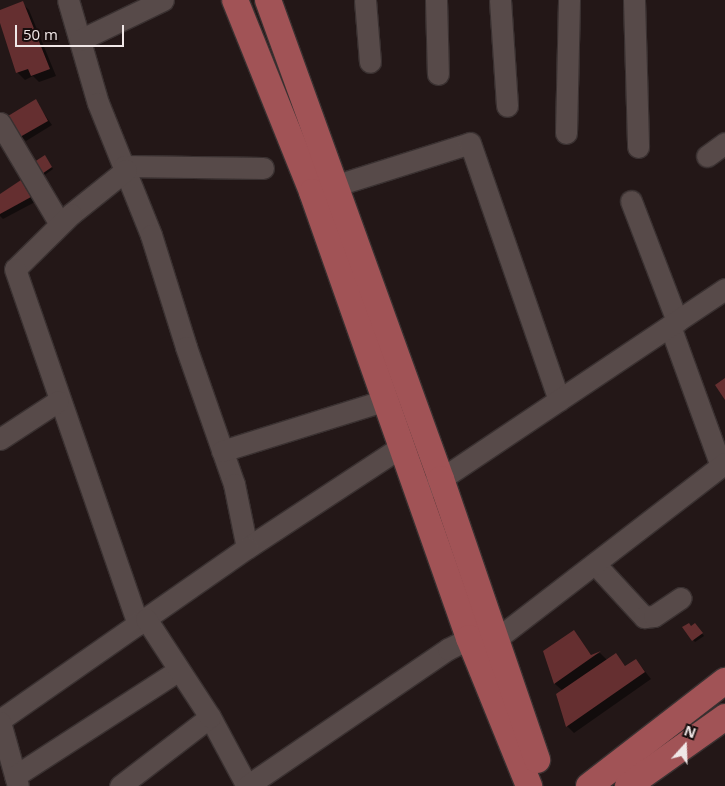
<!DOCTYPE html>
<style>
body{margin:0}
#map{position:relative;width:725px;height:786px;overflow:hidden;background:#231717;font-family:"Open Sans",sans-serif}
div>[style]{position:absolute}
.shadow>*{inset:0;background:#0007}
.building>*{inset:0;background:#652f30}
.roads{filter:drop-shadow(1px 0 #3a3131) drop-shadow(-1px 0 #3a3131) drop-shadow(0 1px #3a3131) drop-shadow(0 -1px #3a3131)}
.minor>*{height:21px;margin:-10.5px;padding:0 10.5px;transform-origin:10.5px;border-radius:10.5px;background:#574a49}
.major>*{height:26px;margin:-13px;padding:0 13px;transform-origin:13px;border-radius:13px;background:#a15356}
span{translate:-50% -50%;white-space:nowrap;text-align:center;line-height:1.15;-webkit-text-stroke:4.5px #190e0e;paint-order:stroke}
.north{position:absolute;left:660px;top:721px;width:50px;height:50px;-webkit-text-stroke:4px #190e0e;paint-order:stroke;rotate:20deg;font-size:14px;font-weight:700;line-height:20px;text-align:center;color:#f0e7e7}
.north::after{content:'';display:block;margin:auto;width:18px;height:22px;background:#f0e7e7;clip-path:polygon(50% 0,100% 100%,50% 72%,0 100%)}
.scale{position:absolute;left:15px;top:25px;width:109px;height:22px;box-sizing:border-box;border:2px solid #f0e7e7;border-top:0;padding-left:6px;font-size:15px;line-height:18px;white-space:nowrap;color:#f0e7e7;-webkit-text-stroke:4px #190e0e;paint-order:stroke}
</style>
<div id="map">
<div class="shadow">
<div style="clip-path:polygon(22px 3px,29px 10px,56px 76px,39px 82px,33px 76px,25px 80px,18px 73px,0 19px,0 11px)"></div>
<div style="clip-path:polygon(35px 101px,52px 125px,26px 141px,21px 136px)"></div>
<div style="clip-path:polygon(46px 159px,53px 169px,42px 177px)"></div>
<div style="clip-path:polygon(21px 182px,35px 202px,3px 219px,0 216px,0 195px)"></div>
<div style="clip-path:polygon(697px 627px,704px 636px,695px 642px,684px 628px)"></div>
<div style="clip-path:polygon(573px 632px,592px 656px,600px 653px,608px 661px,616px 655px,626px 667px,636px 660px,651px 679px,574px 733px,567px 726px,563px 691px,555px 684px,544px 652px)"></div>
</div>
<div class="building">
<div style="clip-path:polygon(23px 1px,50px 69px,31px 76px,28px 69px,16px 73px,0 23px,0 10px)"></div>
<div style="clip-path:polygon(36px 99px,48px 121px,20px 137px,8px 116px)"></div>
<div style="clip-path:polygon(45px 155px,52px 167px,39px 176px,31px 164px)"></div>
<div style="clip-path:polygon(21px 180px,31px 197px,0 214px,0 194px)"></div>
<div style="clip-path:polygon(725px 378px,725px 400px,715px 385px)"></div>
<div style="clip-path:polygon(689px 623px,691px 626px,695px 623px,703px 633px,692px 641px,682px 627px)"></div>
<div style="clip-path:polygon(574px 630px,591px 655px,601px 651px,554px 684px,543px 651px)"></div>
<div style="clip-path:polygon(616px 653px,625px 666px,636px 659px,645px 672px,566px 727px,556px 694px)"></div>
</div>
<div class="roads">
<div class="minor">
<div style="left:68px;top:0;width:107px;rotate:73.8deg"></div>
<div style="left:98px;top:103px;width:142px;rotate:68.1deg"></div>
<div style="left:151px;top:235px;width:117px;rotate:72.6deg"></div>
<div style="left:186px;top:347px;width:145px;rotate:70.7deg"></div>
<div style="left:234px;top:484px;width:65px;rotate:78.5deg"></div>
<div style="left:247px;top:548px;width:186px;rotate:-33.3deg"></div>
<div style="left:365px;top:0;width:62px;rotate:85.4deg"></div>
<div style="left:436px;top:0;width:74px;rotate:88.5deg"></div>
<div style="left:500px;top:0;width:106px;rotate:86.2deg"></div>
<div style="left:634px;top:0;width:147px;rotate:88.4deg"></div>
<div style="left:80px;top:40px;width:92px;rotate:-25.7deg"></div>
<div style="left:0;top:123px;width:117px;rotate:59.3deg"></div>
<div style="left:566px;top:133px;width:133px;rotate:-88.7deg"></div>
<div style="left:707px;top:156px;width:22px;rotate:-36deg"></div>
<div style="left:124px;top:166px;width:139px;rotate:0.8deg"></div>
<div style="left:126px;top:170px;width:70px;rotate:141.3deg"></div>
<div style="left:71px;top:214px;width:78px;rotate:135.5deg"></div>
<div style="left:15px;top:269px;width:376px;rotate:70.9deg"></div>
<div style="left:337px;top:185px;width:139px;rotate:-17.5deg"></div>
<div style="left:470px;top:143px;width:272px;rotate:70.9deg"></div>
<div style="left:631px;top:201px;width:129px;rotate:69deg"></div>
<div style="left:670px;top:326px;width:149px;rotate:70deg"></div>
<div style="left:0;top:439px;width:69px;rotate:-33.2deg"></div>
<div style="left:222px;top:451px;width:172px;rotate:-17.3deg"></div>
<div style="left:429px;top:487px;width:356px;rotate:-33.8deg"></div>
<div style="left:596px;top:565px;width:71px;rotate:47.3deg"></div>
<div style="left:644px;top:617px;width:10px;rotate:-6deg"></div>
<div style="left:654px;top:616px;width:32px;rotate:-34deg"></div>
<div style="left:495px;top:640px;width:290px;rotate:-37.6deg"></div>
<div style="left:210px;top:717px;width:78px;rotate:61.8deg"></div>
<div style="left:0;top:720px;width:301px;rotate:-34.9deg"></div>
<div style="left:0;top:722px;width:66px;rotate:74.3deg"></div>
<div style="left:15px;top:776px;width:195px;rotate:-32.9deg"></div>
<div style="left:120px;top:786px;width:113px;rotate:-37.5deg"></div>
<div style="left:210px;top:717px;width:117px;rotate:-123.1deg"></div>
<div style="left:247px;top:786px;width:243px;rotate:-34.3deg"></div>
<div style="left:448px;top:649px;width:40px;rotate:-26.6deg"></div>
</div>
<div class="major">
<div style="left:235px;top:0;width:207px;rotate:68.1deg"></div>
<div style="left:312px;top:192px;width:473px;rotate:70.6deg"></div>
<div style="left:469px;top:638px;width:160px;rotate:67.9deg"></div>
<div style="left:268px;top:0;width:509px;rotate:70.14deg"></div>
<div style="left:441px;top:479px;width:297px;rotate:71.1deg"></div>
<div style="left:589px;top:786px;width:172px;rotate:-37.7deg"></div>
<div style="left:628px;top:786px;width:119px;rotate:-35.4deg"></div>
</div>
</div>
<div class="north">N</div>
<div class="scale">50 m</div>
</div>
